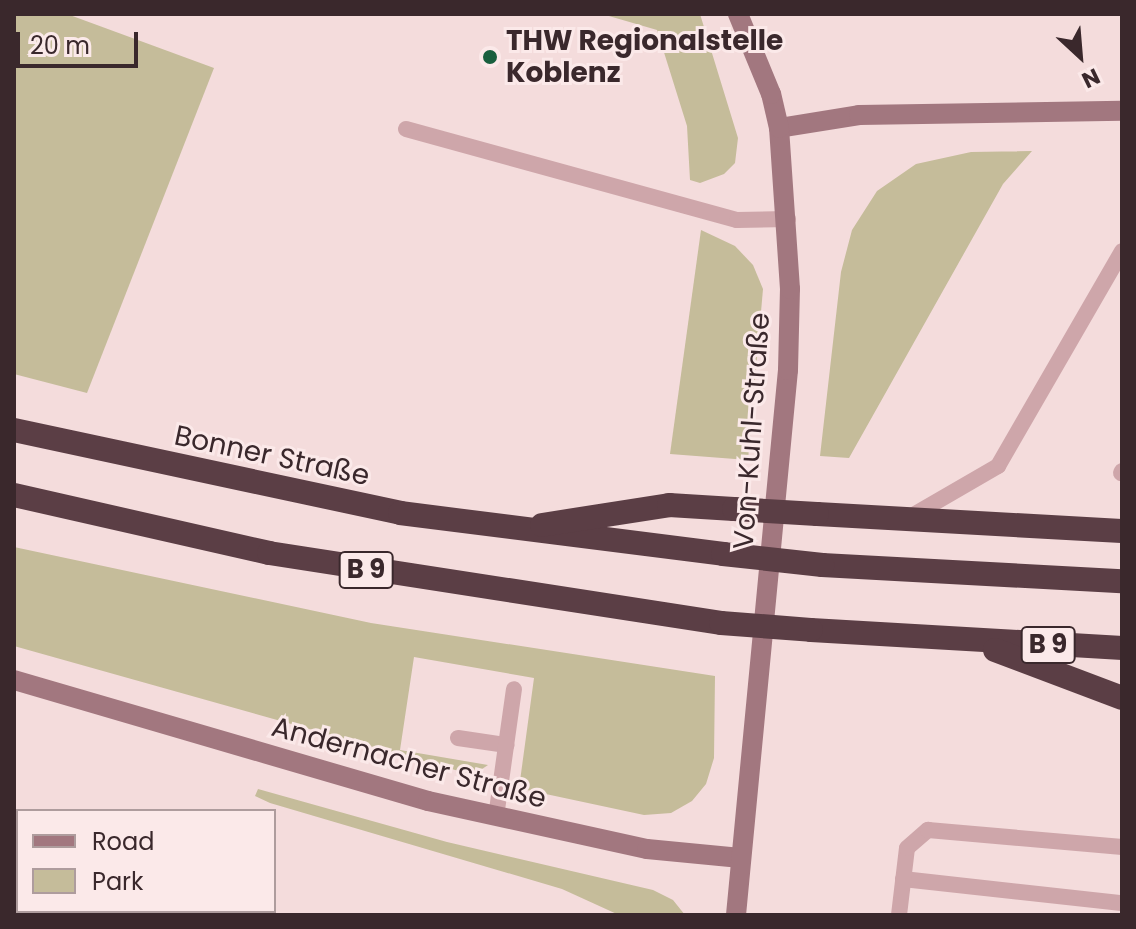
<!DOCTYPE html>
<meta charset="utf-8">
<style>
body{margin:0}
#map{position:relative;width:1136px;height:929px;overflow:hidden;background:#f4dcdc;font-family:Poppins,sans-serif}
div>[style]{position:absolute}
.green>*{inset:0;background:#c5bc9a}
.lane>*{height:16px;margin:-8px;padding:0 8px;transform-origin:8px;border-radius:8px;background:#cea6aa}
.secondary>*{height:20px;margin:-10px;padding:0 10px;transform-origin:10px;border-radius:10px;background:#a2777f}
.highway>*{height:24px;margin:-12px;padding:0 12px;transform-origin:12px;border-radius:12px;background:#5b3e45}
.highway-bridge>*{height:24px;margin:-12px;padding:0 12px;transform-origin:12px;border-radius:12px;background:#5b3e45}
.dots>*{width:22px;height:22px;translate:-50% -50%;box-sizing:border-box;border:4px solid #fbe9e9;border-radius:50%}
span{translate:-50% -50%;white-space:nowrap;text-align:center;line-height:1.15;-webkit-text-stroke:6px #fbe9e9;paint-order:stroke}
.shield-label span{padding:2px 6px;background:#fbe9e9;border:2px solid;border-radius:6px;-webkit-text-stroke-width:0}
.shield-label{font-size:26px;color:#3a282c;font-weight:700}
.poi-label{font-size:28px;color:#3a282c;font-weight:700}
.left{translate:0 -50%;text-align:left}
.street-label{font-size:28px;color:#3a282c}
.frame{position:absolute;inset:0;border:16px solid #3a282c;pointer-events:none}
.legend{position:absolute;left:16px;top:809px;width:260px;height:104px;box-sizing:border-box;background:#fbe9e9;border:2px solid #ae9c9d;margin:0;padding:10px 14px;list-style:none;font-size:24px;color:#3a282c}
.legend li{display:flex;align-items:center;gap:16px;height:40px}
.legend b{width:40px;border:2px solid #ae9c9d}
.north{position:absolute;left:1040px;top:16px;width:80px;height:80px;-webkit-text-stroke:6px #fbe9e9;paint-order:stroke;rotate:154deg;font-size:22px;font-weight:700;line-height:32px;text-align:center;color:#3a282c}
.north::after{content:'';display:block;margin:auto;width:28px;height:36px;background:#3a282c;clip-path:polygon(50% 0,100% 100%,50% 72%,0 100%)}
.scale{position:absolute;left:16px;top:32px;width:122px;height:36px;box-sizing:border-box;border:4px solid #3a282c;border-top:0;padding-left:10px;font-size:24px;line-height:28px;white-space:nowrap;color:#3a282c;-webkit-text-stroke:6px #fbe9e9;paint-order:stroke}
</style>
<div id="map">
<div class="green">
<div style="clip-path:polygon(14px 14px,67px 14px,214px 68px,87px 393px,14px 374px)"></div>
<div style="clip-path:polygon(602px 14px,700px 14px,738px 138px,735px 163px,724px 174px,700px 183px,690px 180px,687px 126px,657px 30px)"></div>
<div style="clip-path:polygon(1032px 151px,1003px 184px,849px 458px,820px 456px,841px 272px,852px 230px,877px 191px,916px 164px,971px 152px)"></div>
<div style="clip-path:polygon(701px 230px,735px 246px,753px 265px,763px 289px,748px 460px,670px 454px)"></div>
<div style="clip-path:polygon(14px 547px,371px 623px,715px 676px,714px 758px,706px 784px,692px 801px,671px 813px,644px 815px,527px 790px,520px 781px,534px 678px,414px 657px,400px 750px,488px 765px,473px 775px,14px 646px)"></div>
<div style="clip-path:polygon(258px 789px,447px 842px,653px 890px,673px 900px,685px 915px,619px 915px,562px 889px,270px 803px,255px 796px)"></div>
</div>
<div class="lane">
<div style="left:406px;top:129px;width:343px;rotate:15.4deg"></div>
<div style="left:737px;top:220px;width:51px;rotate:-1.1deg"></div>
<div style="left:1121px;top:473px;width:2px;rotate:-63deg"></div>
<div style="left:910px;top:517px;width:102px;rotate:-30.1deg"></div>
<div style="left:998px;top:466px;width:248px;rotate:-60deg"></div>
<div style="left:458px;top:738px;width:49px;rotate:8.3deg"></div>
<div style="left:496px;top:817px;width:129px;rotate:-82deg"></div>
<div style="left:903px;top:879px;width:220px;rotate:6.3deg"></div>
<div style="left:899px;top:915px;width:67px;rotate:-83.2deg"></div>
<div style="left:907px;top:848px;width:28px;rotate:-41deg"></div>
<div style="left:928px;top:830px;width:195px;rotate:5deg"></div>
</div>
<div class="secondary">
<div style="left:779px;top:128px;width:81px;rotate:-9.2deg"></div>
<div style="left:859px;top:115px;width:263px;rotate:-0.9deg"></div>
<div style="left:14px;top:680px;width:431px;rotate:16.3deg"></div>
<div style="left:428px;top:801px;width:224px;rotate:12.4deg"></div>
<div style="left:647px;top:849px;width:94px;rotate:5.5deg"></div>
<div style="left:736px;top:915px;width:547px;rotate:-84.55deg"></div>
<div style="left:788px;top:370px;width:81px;rotate:-88.6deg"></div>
<div style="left:790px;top:289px;width:161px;rotate:-93.9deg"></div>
<div style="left:779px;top:128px;width:35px;rotate:-103deg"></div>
<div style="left:771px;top:94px;width:87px;rotate:-112.4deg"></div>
</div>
<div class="highway">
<div style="left:14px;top:430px;width:395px;rotate:12.1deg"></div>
<div style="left:400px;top:513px;width:326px;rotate:7.2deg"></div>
<div style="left:14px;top:495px;width:262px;rotate:12.8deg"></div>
<div style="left:269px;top:553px;width:457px;rotate:8.8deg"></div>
<div style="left:817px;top:514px;width:305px;rotate:3.2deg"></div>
<div style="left:542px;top:525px;width:129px;rotate:-8.9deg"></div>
<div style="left:669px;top:505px;width:65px;rotate:3.5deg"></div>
<div style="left:822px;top:565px;width:300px;rotate:3.1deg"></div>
<div style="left:811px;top:630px;width:312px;rotate:3.3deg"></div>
<div style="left:995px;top:650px;width:136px;rotate:20.7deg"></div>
</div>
<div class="highway-bridge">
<div style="left:734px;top:509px;width:83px;rotate:3.4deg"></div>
<div style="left:723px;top:554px;width:100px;rotate:6.3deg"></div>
<div style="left:721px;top:623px;width:90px;rotate:4.4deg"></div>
</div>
<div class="dots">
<div style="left:490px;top:57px;background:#195f3e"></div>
</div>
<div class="shield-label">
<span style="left:366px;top:570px">B 9</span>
<span style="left:1048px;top:645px">B 9</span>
</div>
<div class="poi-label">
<span class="left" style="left:506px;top:57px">THW Regionalstelle<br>Koblenz</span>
</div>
<div class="street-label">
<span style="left:752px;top:431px;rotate:-86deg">Von-Kuhl-Straße</span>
<span style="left:272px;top:456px;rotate:12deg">Bonner Straße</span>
<span style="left:409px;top:763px;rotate:15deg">Andernacher Straße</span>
</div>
<div class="frame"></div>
<ul class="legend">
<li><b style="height:10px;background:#a2777f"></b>Road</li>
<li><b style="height:22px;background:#c5bc9a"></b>Park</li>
</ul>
<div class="north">N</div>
<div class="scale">20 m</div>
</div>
